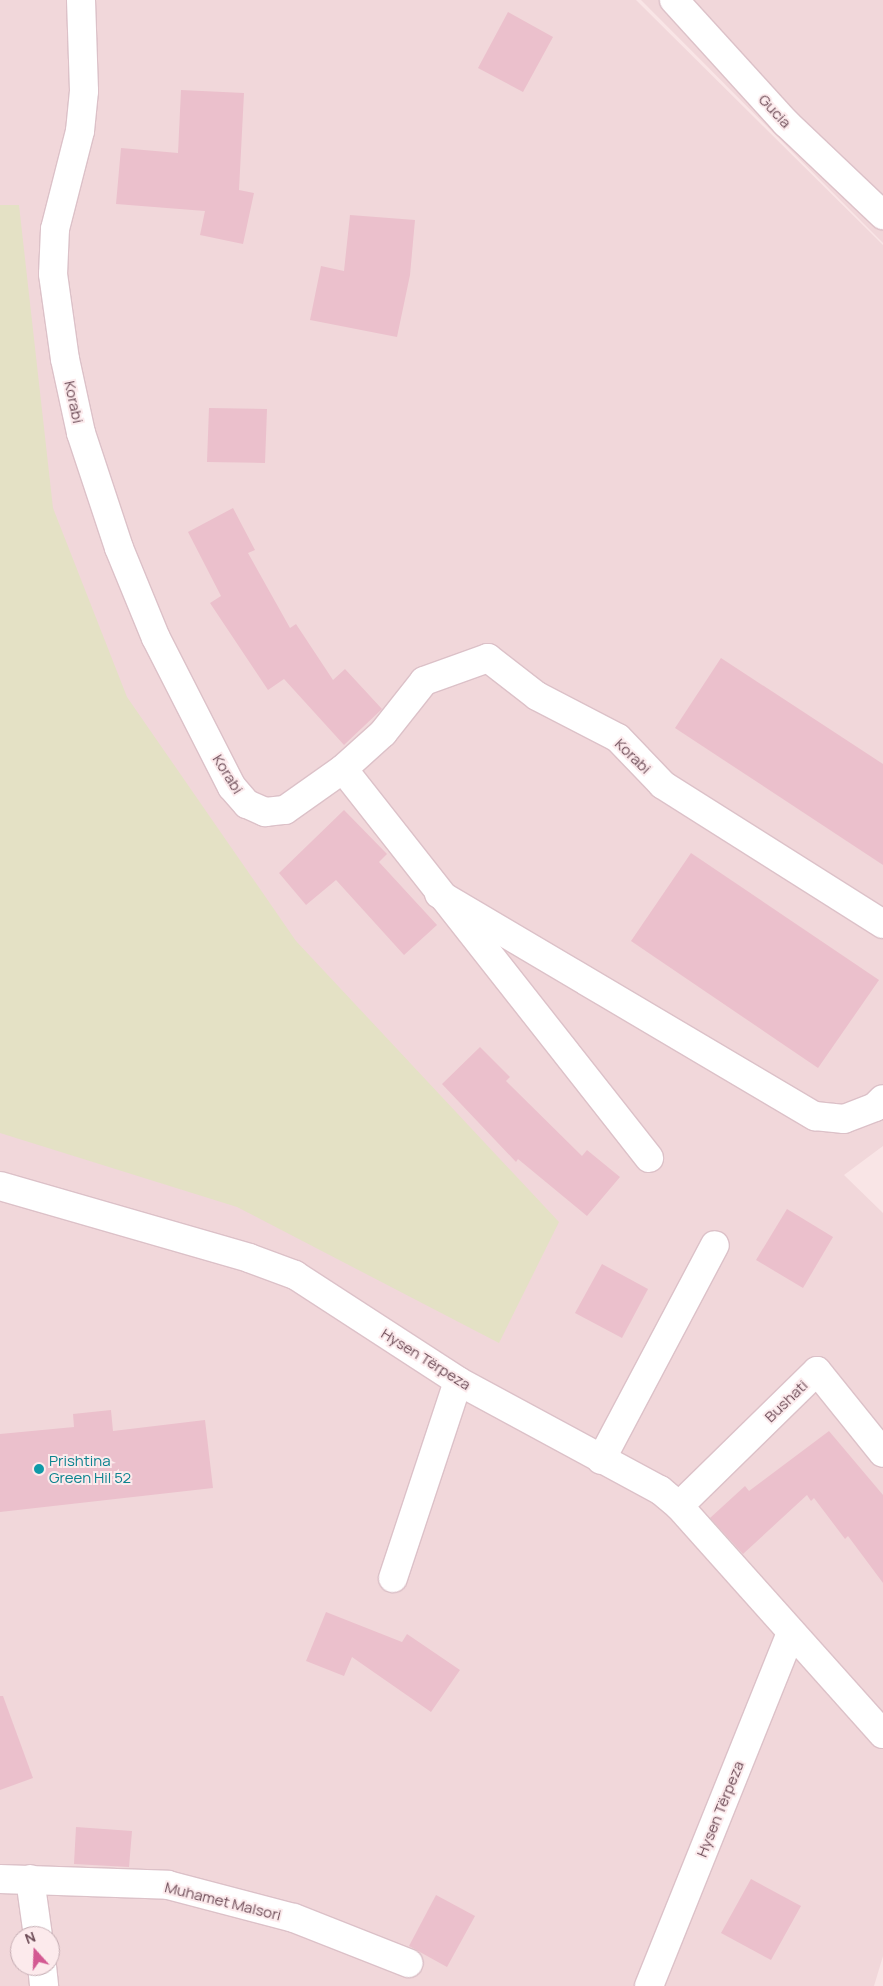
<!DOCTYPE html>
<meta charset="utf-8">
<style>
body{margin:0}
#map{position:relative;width:883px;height:1986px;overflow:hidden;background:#f9e5e6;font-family:Manrope,sans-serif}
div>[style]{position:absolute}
.residential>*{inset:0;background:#f1d7da}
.green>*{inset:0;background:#e4e1c5}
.building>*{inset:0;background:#ebc0cc}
.roads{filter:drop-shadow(1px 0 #dcc1c8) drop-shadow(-1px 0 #dcc1c8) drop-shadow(0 1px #dcc1c8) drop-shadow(0 -1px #dcc1c8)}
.minor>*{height:28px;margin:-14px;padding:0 14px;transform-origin:14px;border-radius:14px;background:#fff}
.dots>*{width:14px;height:14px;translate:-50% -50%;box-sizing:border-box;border:2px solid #fceaec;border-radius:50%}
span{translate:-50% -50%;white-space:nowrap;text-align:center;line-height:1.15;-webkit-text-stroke:4px #fceaec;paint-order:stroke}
.street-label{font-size:15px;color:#6e4d58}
.culture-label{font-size:15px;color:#0d838f}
.left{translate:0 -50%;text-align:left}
.north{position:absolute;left:10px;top:1926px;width:50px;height:50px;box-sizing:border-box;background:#fceaec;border:1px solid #c3abb1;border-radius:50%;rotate:340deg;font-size:14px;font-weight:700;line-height:20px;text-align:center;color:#6e4d58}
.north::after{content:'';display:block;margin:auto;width:18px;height:22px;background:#d35992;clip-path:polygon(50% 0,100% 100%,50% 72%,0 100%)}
</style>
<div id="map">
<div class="residential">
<div style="clip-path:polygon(evenodd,0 0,636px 0,883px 245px,883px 1146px,844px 1175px,883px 1213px,883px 1956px,874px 1986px,0 1986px,0 0,20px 1936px,50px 1936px,50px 1966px,20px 1966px,20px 1936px)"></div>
<div style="clip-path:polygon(641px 0,883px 0,883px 243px)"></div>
</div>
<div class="green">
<div style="clip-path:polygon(0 205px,19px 205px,53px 508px,127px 697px,296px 941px,559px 1222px,499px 1343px,237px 1207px,0 1133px)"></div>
</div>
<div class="building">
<div style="clip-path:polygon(508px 12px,553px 37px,523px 92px,478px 68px)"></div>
<div style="clip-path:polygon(181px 90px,244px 93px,239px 190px,254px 193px,243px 244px,200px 235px,205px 211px,116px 204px,121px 148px,178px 153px)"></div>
<div style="clip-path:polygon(350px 215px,415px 220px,410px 275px,397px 337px,310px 320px,321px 266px,344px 271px)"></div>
<div style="clip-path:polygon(209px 408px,267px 409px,265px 463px,207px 462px)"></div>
<div style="clip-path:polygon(233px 508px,255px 550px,248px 553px,290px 628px,296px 624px,333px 680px,345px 669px,382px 709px,344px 745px,284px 679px,268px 690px,210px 603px,221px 596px,188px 532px)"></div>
<div style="clip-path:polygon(721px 658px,883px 764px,883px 865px,675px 728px)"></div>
<div style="clip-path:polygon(344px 810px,387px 854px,379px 862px,437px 925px,404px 955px,336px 880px,306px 905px,279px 873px)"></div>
<div style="clip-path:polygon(691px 853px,879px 980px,818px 1068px,631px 941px)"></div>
<div style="clip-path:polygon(480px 1047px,510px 1077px,506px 1081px,582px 1156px,587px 1150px,620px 1177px,587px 1216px,518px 1159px,516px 1162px,442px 1084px)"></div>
<div style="clip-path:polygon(787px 1209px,833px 1237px,803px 1288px,756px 1260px)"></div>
<div style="clip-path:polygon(602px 1264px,648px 1289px,622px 1338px,575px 1313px)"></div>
<div style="clip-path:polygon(111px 1410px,113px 1431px,205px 1420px,213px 1488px,0 1512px,0 1434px,74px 1427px,73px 1414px)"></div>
<div style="clip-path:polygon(829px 1431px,883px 1495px,883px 1583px,848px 1536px,845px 1539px,814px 1498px,811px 1501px,807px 1495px,743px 1554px,710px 1518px,745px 1486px,749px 1491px)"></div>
<div style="clip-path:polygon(326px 1612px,402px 1642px,407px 1634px,460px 1670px,431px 1712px,352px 1657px,344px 1676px,306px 1661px)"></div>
<div style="clip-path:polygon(0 1696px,3px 1696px,33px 1778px,0 1790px)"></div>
<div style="clip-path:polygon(76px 1827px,132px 1831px,129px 1867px,74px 1864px)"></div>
<div style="clip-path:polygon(751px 1879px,801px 1906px,771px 1960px,721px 1933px)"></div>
<div style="clip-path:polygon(436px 1895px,475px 1916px,447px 1967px,409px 1946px)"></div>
</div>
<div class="roads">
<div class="minor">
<div style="left:81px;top:0;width:91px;rotate:88.1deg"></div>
<div style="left:84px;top:91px;width:40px;rotate:95.7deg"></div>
<div style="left:80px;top:131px;width:101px;rotate:104.3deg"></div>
<div style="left:55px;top:229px;width:45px;rotate:92.5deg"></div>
<div style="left:53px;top:274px;width:86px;rotate:82deg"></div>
<div style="left:65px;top:359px;width:76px;rotate:77.8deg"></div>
<div style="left:81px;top:433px;width:121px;rotate:71.7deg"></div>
<div style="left:119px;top:548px;width:97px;rotate:67.7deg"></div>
<div style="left:156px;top:638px;width:167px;rotate:63deg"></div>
<div style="left:232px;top:787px;width:23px;rotate:49deg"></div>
<div style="left:247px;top:804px;width:20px;rotate:24deg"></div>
<div style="left:265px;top:812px;width:20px;rotate:-6deg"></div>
<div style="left:285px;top:810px;width:71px;rotate:-35.3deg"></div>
<div style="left:343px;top:769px;width:54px;rotate:-42deg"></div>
<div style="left:383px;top:733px;width:66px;rotate:-51.7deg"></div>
<div style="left:424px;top:681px;width:68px;rotate:-19.8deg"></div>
<div style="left:488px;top:658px;width:62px;rotate:37.8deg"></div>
<div style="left:537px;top:696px;width:91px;rotate:27.4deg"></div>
<div style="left:618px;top:738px;width:65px;rotate:46.2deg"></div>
<div style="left:663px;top:785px;width:260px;rotate:32.3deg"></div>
<div style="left:674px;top:0;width:166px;rotate:47.7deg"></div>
<div style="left:786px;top:123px;width:134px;rotate:43.5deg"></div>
<div style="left:343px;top:769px;width:495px;rotate:51.8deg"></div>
<div style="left:439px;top:894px;width:437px;rotate:30.6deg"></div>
<div style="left:815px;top:1116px;width:29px;rotate:6deg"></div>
<div style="left:844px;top:1119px;width:33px;rotate:-21deg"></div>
<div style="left:875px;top:1107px;width:11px;rotate:-45deg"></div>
<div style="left:0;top:1186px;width:259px;rotate:16.1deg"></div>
<div style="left:249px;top:1258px;width:49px;rotate:20.3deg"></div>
<div style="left:295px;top:1275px;width:194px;rotate:33deg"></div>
<div style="left:458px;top:1381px;width:230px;rotate:28.4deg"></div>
<div style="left:660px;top:1490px;width:25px;rotate:40deg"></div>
<div style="left:679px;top:1506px;width:306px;rotate:48.2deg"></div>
<div style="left:601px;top:1460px;width:243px;rotate:-62.1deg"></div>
<div style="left:679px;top:1506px;width:193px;rotate:-44.4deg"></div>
<div style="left:817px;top:1371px;width:105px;rotate:51.2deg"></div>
<div style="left:393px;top:1578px;width:207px;rotate:-71.7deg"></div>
<div style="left:0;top:1879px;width:168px;rotate:2deg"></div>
<div style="left:168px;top:1885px;width:130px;rotate:14.7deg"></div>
<div style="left:294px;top:1918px;width:123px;rotate:21.5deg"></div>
<div style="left:30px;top:1879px;width:58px;rotate:82deg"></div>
<div style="left:42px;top:1966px;width:20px;rotate:84deg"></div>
<div style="left:649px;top:1986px;width:380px;rotate:-68.1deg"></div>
</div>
</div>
<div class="dots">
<div style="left:39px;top:1469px;background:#0f9aa8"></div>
</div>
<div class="street-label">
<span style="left:775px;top:111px;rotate:47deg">Gucia</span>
<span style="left:74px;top:402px;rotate:78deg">Korabi</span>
<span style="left:633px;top:756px;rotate:44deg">Korabi</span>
<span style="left:228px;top:774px;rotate:58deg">Korabi</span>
<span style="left:426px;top:1359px;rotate:32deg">Hysen Tërpeza</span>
<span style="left:786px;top:1401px;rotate:-44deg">Bushati</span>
<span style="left:720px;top:1809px;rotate:-68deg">Hysen Tërpeza</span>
<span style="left:223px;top:1901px;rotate:14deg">Muhamet Malsori</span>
</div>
<div class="culture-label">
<span class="left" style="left:49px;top:1469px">Prishtina<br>Green Hil 52</span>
</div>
<div class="north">N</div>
</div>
